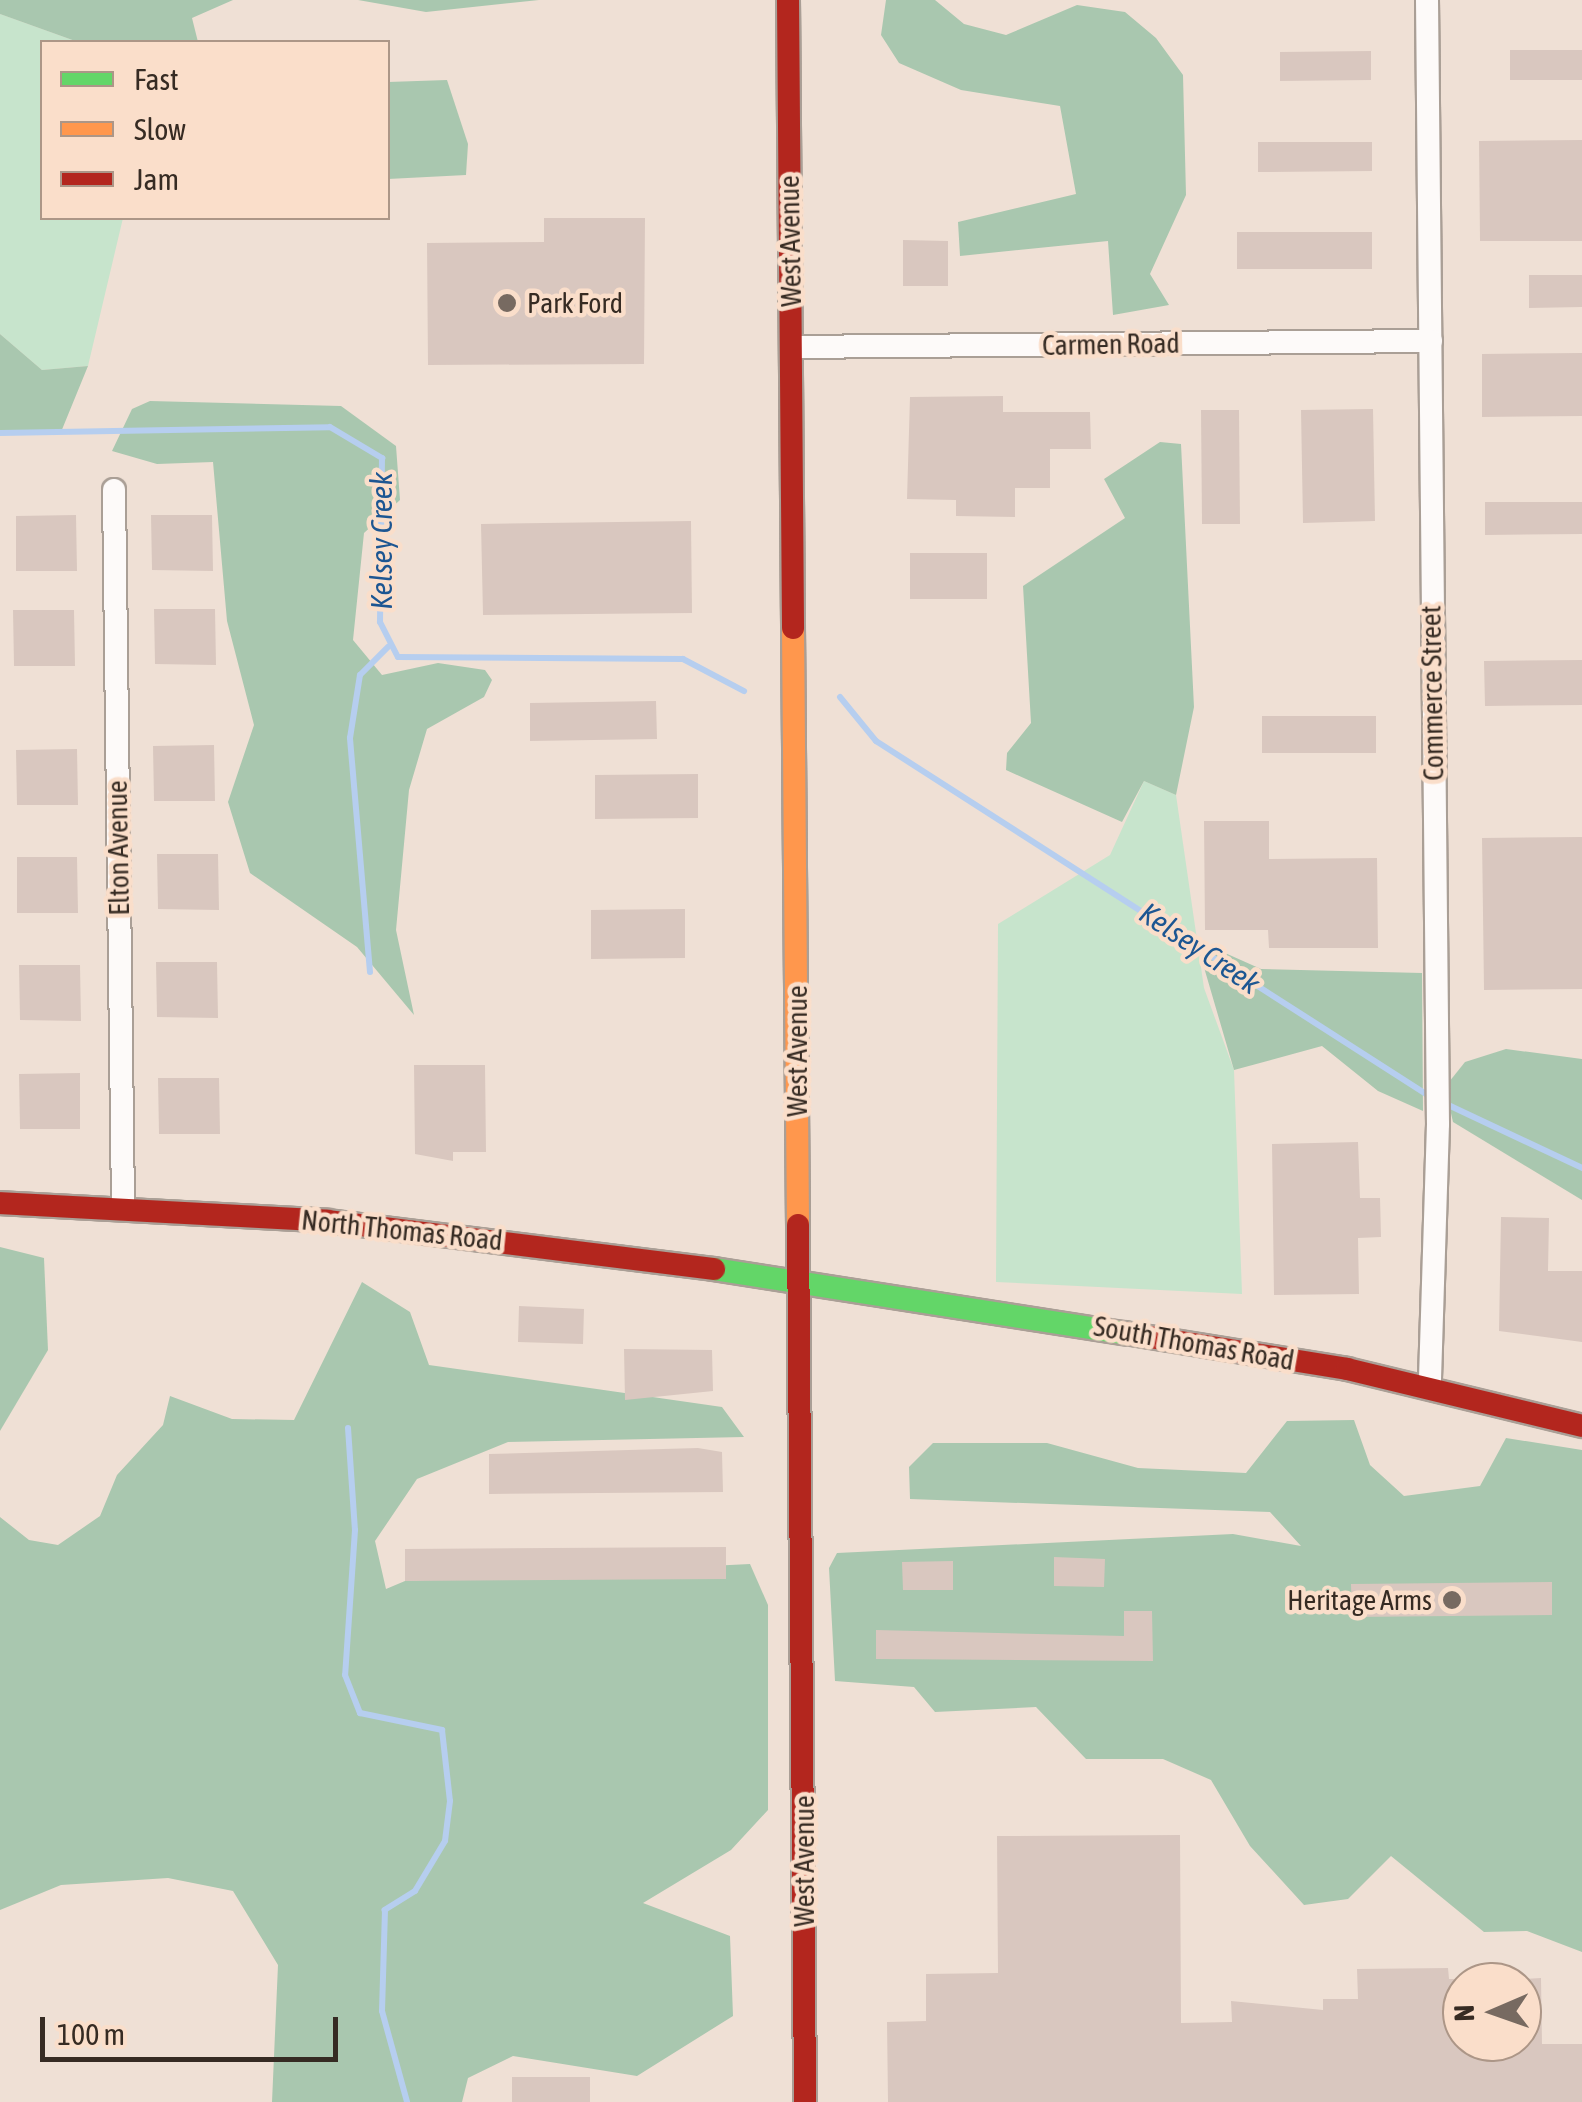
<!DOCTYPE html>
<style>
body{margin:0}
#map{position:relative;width:1582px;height:2102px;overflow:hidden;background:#efe0d5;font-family:"Asap Condensed",sans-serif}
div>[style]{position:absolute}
.green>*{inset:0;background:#c7e4cc}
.forest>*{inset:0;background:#a9c7af}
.stream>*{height:6px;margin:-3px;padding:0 3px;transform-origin:3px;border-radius:3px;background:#b6ceef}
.building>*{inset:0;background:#d9c7bf}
.roads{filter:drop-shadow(2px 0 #aa9f96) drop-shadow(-2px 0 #aa9f96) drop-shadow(0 2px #aa9f96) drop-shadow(0 -2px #aa9f96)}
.street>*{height:22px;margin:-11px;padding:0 11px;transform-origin:11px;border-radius:11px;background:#fdfaf9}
.fast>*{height:22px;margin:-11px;padding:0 11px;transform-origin:11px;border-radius:11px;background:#63d668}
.slow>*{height:22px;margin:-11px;padding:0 11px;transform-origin:11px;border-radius:11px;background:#ff974d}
.jam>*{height:22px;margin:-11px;padding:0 11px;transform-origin:11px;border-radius:11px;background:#b3261e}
.dots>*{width:28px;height:28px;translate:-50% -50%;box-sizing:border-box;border:5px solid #fadeca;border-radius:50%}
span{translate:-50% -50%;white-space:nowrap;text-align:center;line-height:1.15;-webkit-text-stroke:9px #fadeca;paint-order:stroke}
.street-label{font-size:28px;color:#362b23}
.poi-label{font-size:28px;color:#362b23}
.left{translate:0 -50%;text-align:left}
.right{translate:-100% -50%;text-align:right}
.water-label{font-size:30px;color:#1d5692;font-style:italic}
.legend{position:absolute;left:40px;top:40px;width:350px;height:180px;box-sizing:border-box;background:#fadeca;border:2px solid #ac9687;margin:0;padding:12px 18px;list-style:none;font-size:30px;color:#362b23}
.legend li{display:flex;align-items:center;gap:20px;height:50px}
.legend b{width:50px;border:2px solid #ac9687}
.north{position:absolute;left:1442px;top:1962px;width:100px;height:100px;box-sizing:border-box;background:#fadeca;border:2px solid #ac9687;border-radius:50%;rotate:268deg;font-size:28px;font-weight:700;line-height:40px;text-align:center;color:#362b23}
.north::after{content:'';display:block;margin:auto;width:35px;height:45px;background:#776a61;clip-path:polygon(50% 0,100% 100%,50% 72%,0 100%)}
.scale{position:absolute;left:40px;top:2017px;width:298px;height:45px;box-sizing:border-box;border:5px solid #362b23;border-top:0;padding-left:12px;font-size:30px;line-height:35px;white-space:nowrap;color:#362b23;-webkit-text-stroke:8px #fadeca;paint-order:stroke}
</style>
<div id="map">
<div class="green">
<div style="clip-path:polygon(0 14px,78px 42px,42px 42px,42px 218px,123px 218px,88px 366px,42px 370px,0 334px)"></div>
<div style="clip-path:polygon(1144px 781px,1176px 795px,1204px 988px,1234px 1070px,1242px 1294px,996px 1282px,998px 924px,1110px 855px)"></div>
</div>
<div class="forest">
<div style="clip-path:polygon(0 0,233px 0,192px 18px,198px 42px,78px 42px,0 14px)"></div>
<div style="clip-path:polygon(358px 0,539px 0,426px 12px)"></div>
<div style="clip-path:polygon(886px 0,935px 0,964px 24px,1006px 35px,1077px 5px,1125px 12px,1156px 38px,1183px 75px,1186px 195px,1150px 274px,1169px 305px,1113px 315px,1108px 241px,960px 256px,958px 222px,1076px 194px,1060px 106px,961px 90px,899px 63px,881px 35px)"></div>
<div style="clip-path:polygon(447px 80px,468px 144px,466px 175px,388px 179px,388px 82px)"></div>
<div style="clip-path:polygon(0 334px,42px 370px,88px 366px,61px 432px,0 433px)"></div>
<div style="clip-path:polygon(150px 401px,341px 406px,396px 446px,400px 500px,364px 533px,353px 640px,382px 675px,438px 663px,485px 670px,492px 680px,484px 697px,427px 729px,409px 790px,396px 930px,414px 1015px,357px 947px,250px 873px,228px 802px,254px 725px,227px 621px,213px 462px,157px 464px,112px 451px,132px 409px)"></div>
<div style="clip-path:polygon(1160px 442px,1181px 444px,1194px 707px,1176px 795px,1144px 781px,1122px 822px,1006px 770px,1007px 753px,1031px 723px,1023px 586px,1125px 518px,1104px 479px)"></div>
<div style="clip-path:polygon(1196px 940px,1261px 969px,1422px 973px,1423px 1111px,1378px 1091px,1322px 1046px,1234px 1070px)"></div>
<div style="clip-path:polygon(1506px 1049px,1582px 1059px,1582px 1200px,1453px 1122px,1445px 1087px,1465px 1062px)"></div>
<div style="clip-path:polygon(0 1247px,44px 1258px,48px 1350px,0 1431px)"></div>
<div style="clip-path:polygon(362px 1282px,410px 1312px,429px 1365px,722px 1407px,744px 1437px,508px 1442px,417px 1479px,375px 1541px,386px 1589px,405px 1581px,750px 1564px,768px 1605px,768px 1810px,731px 1850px,643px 1903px,730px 1936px,733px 2016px,637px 2076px,513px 2056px,468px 2078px,462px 2102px,272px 2102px,278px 1965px,233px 1891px,168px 1878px,61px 1885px,0 1910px,0 1517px,29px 1540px,58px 1545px,100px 1516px,117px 1475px,163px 1425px,170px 1396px,232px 1419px,294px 1420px)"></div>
<div style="clip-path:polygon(1354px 1420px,1370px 1465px,1404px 1496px,1480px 1486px,1506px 1438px,1582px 1450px,1582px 1952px,1527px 1931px,1484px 1932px,1391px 1856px,1348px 1899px,1304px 1905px,1250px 1846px,1211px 1780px,1163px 1759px,1086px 1759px,1036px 1707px,935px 1712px,914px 1687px,835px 1681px,829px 1568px,837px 1553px,1233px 1534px,1301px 1546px,1270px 1512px,910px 1499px,909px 1467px,933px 1443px,1047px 1443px,1138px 1468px,1246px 1473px,1287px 1421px)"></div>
</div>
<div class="stream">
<div style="left:0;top:433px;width:330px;rotate:-1deg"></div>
<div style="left:330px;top:427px;width:61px;rotate:30.8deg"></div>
<div style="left:382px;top:458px;width:164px;rotate:90.7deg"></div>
<div style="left:380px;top:622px;width:39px;rotate:63deg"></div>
<div style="left:398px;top:657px;width:285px;rotate:0.4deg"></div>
<div style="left:683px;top:659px;width:69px;rotate:27.7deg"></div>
<div style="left:840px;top:697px;width:57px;rotate:50.7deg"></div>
<div style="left:876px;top:741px;width:661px;rotate:32.7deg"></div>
<div style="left:370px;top:972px;width:235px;rotate:-94.9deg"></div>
<div style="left:350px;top:738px;width:64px;rotate:-81deg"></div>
<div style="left:360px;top:675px;width:40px;rotate:-45deg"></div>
<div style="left:1444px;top:1103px;width:153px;rotate:25.2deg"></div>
<div style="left:348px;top:1428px;width:102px;rotate:86.1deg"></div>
<div style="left:355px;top:1530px;width:145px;rotate:93.9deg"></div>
<div style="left:345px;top:1675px;width:41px;rotate:68.5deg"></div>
<div style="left:360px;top:1713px;width:84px;rotate:11.7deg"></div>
<div style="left:442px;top:1730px;width:71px;rotate:83.6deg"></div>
<div style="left:450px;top:1801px;width:40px;rotate:97.1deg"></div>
<div style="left:445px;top:1841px;width:58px;rotate:121deg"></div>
<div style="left:415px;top:1891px;width:36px;rotate:148deg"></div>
<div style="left:385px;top:1910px;width:101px;rotate:91.7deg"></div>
<div style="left:382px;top:2011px;width:94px;rotate:74.6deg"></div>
</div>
<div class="building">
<div style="clip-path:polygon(1510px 50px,1582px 50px,1582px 80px,1510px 80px)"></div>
<div style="clip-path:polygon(1371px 51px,1371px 80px,1280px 81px,1280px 52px)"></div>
<div style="clip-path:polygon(1582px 140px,1582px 241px,1480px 241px,1479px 141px)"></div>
<div style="clip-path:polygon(1258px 142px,1372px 142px,1372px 171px,1258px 172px)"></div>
<div style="clip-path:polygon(544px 218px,645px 218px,644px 364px,428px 365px,427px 243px,544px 242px)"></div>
<div style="clip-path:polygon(1237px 232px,1372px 232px,1372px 269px,1237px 269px)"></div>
<div style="clip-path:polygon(903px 240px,948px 241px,948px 286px,903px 286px)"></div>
<div style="clip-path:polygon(1529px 275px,1582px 275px,1582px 307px,1529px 308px)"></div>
<div style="clip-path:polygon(1582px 353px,1582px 416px,1482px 417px,1482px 354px)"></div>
<div style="clip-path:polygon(1003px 396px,1003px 412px,1090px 412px,1091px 449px,1050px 449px,1050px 488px,1015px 488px,1015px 517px,956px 516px,956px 500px,907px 499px,910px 397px)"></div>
<div style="clip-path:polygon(1373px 409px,1375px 521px,1303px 523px,1301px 410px)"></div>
<div style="clip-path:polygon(1201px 410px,1239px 410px,1240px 524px,1202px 524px)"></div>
<div style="clip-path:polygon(1485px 502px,1582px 502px,1582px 534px,1485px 535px)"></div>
<div style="clip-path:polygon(76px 515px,77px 571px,16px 571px,16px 516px)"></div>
<div style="clip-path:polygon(151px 515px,212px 515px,213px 571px,152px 570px)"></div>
<div style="clip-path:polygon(691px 521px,692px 613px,483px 615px,481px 524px)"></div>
<div style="clip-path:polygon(910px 553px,987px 553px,987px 599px,910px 599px)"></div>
<div style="clip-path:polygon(154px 609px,215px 609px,216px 665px,155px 664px)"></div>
<div style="clip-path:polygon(13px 610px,74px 610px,75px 666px,14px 666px)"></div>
<div style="clip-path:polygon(1582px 660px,1582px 705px,1485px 706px,1484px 661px)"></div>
<div style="clip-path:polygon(656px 701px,657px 739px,530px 741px,530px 703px)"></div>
<div style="clip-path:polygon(1262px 716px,1376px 716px,1376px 753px,1262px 753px)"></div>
<div style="clip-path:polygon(214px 745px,215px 801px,154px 801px,153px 746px)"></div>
<div style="clip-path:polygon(77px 749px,78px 805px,17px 805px,16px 750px)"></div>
<div style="clip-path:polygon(698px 774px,698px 818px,595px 819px,595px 775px)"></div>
<div style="clip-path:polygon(1204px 821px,1269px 821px,1269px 859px,1377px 858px,1378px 948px,1269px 948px,1268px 930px,1205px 930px)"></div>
<div style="clip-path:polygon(1582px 837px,1582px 989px,1484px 990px,1482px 838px)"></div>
<div style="clip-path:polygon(157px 854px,218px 854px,219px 910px,158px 909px)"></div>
<div style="clip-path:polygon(17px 857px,77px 857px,78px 913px,17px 913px)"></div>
<div style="clip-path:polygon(685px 909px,685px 958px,591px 959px,591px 910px)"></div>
<div style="clip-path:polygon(156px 962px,217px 962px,218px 1018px,157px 1017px)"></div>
<div style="clip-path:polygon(19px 965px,80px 965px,81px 1021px,20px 1020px)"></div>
<div style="clip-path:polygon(414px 1065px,485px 1065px,486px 1152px,453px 1152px,453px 1161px,415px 1154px)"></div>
<div style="clip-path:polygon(80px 1073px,80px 1129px,20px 1129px,19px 1074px)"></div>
<div style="clip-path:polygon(158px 1078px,219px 1078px,220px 1134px,159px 1134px)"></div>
<div style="clip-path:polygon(1358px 1142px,1360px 1198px,1380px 1198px,1381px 1237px,1358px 1238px,1359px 1294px,1274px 1295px,1272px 1144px)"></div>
<div style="clip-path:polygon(1501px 1217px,1549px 1218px,1548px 1271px,1582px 1271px,1582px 1342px,1499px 1331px)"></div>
<div style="clip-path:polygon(519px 1306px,584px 1309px,583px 1344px,518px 1342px)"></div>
<div style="clip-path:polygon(624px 1349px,712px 1350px,713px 1391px,625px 1400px)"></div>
<div style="clip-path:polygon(698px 1448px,722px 1452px,723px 1492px,489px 1494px,489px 1454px)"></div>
<div style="clip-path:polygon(726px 1547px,726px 1579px,405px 1581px,405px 1549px)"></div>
<div style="clip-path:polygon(1054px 1557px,1105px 1559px,1104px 1587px,1054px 1586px)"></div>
<div style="clip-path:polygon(953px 1561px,953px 1590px,903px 1590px,902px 1562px)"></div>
<div style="clip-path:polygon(1552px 1582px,1552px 1615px,1352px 1617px,1351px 1584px)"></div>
<div style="clip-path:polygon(1124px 1611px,1152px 1611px,1153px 1661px,876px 1659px,876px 1630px,1124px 1636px)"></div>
<div style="clip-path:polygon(1180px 1835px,1181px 2023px,1232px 2022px,1231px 2001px,1323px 2010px,1323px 1999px,1358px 1999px,1357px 1969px,1448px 1968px,1449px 1979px,1462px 1979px,1462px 2042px,1522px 2042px,1522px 1979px,1541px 1978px,1542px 2044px,1582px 2044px,1582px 2102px,888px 2102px,887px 2022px,926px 2021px,926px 1974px,998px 1973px,997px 1836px)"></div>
<div style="clip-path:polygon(512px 2077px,590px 2077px,590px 2102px,512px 2102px)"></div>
</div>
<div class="roads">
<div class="street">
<div style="left:1427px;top:0;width:1124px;rotate:89.44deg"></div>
<div style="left:1438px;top:1124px;width:261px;rotate:91.8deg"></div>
<div style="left:792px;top:347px;width:639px;rotate:-0.54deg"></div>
<div style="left:114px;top:490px;width:716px;rotate:89.28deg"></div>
</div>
<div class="fast">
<div style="left:714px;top:1269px;width:416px;rotate:8.9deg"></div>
</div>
<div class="slow">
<div style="left:793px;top:628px;width:597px;rotate:89.52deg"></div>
</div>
<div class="jam">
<div style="left:788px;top:0;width:628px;rotate:89.54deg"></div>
<div style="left:0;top:1203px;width:328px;rotate:3.1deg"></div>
<div style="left:328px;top:1221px;width:389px;rotate:7.1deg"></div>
<div style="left:798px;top:1225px;width:877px;rotate:89.54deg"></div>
<div style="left:1125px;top:1333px;width:225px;rotate:9.2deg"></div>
<div style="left:1347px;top:1369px;width:242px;rotate:13.6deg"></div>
</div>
</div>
<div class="dots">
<div style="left:507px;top:303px;background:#776a61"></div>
<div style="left:1452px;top:1600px;background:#776a61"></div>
</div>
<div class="street-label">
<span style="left:790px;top:241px;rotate:-91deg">West Avenue</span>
<span style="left:1111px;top:344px;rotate:-1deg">Carmen Road</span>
<span style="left:1432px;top:693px;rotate:-91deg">Commerce Street</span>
<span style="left:118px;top:848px;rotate:-91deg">Elton Avenue</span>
<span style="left:797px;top:1051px;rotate:-90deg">West Avenue</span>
<span style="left:402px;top:1230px;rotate:6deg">North Thomas Road</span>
<span style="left:1194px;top:1343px;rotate:10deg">South Thomas Road</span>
<span style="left:804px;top:1861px;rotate:-90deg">West Avenue</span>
</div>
<div class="poi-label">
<span class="left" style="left:527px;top:303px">Park Ford</span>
<span class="right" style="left:1432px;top:1600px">Heritage Arms</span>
</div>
<div class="water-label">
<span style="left:381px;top:541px;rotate:-90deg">Kelsey Creek</span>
<span style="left:1200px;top:948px;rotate:34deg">Kelsey Creek</span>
</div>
<ul class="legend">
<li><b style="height:12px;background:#63d668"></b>Fast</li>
<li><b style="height:12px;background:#ff974d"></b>Slow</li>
<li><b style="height:12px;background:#b3261e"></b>Jam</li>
</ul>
<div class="north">N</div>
<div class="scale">100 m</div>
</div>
